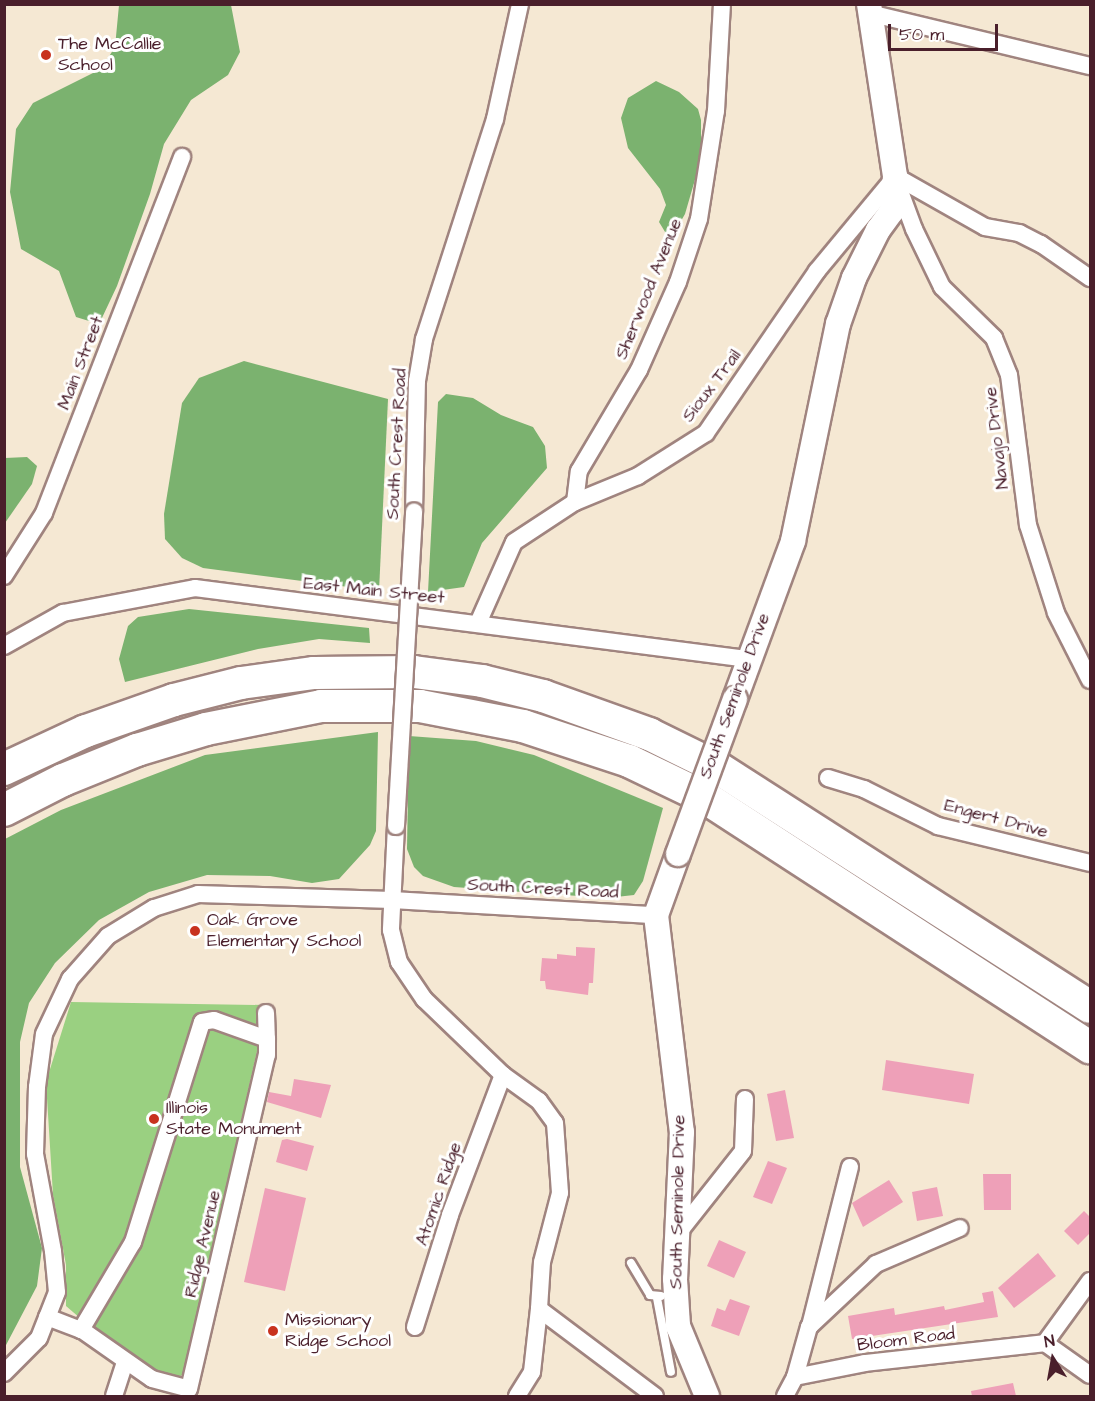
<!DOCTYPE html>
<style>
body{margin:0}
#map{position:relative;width:1095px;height:1401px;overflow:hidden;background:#f5e8d3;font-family:"Architects Daughter",sans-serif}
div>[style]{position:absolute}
.green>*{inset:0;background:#9ad081}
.forest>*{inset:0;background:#7bb26f}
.building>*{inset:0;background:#eea0b8}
.roads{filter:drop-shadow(2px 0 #a0847f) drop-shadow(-2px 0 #a0847f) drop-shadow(0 2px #a0847f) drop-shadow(0 -2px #a0847f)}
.lane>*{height:8px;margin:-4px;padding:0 4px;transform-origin:4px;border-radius:4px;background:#fff}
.street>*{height:16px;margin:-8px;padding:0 8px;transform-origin:8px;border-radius:8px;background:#fff}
.secondary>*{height:24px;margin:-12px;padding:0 12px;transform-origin:12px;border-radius:12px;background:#fff}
.highway>*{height:32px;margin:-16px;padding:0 16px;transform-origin:16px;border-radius:16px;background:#fff}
.bridges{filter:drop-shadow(2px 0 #a0847f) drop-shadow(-2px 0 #a0847f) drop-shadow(0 2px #a0847f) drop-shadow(0 -2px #a0847f)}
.street-bridge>*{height:16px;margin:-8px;padding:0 8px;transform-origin:8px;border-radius:8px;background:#fff}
.secondary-bridge>*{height:24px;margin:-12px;padding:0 12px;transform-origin:12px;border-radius:12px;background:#fff}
.dots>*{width:16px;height:16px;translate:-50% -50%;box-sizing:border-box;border:3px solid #fff;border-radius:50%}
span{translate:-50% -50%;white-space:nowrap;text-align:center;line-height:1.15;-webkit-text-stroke:6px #fff;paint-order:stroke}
.poi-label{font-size:18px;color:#4a1f2b}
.left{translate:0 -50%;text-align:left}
.street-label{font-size:18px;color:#4a1f2b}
.frame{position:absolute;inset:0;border:6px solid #4a1f2b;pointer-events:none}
.north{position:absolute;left:1023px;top:1329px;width:60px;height:60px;-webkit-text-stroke:4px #fff;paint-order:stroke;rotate:349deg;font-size:16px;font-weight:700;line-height:24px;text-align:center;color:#4a1f2b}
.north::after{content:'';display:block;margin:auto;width:21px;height:27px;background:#4a1f2b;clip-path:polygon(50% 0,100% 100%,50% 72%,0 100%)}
.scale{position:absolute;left:888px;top:24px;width:110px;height:27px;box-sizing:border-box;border:3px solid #4a1f2b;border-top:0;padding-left:8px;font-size:18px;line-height:21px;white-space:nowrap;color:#4a1f2b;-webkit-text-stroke:4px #fff;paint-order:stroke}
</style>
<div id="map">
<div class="green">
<div style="clip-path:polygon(71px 1002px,263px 1005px,261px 1034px,183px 1374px,176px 1380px,116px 1349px,66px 1306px,66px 1265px,53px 1195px,46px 1082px)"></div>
</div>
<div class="forest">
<div style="clip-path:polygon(119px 5px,231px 5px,240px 52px,228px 75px,191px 100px,164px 144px,150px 194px,117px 286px,101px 320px,89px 321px,76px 317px,59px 271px,21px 249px,10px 192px,16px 129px,33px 103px,101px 69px,115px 47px)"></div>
<div style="clip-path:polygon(656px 81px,679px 92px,698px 109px,701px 120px,701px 159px,685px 214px,670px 240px,659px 222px,666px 205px,660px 189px,628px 148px,621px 118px,628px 98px)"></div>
<div style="clip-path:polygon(244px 361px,388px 399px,379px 591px,203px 568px,182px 558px,165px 539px,164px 514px,182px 403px,199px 378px)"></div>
<div style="clip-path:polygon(446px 394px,473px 398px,501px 415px,533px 427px,545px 446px,547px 468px,482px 543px,464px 587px,428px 592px,438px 402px)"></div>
<div style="clip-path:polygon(27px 457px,37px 466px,32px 484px,5px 523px,5px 458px)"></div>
<div style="clip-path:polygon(189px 609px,369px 628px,370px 643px,319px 639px,258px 649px,125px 682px,119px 659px,128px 626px,138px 617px)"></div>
<div style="clip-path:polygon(378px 732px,376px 831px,370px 845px,339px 879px,312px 883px,270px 876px,207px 875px,149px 892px,99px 920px,55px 963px,29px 1003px,20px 1042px,20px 1167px,42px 1248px,37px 1286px,5px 1347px,5px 839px,61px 810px,205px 755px)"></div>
<div style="clip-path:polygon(409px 736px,476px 741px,534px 755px,663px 808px,643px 881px,634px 895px,607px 898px,454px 887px,423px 876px,414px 867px,407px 849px)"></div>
</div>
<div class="building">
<div style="clip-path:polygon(576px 947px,595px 948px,593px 983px,589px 983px,588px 995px,546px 989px,545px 981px,540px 981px,542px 958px,557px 959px,557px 954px,576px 956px)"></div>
<div style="clip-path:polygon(886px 1060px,974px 1074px,969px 1104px,882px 1090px)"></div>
<div style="clip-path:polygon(294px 1079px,331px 1085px,321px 1118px,267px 1102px,269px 1092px,291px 1096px)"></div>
<div style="clip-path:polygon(785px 1090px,794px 1138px,776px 1141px,767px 1094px)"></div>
<div style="clip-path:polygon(287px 1139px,314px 1146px,307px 1171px,276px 1162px,282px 1140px)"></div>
<div style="clip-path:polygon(768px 1161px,787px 1168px,772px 1204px,753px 1197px)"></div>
<div style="clip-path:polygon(983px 1174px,1011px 1174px,1011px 1210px,984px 1210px)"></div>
<div style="clip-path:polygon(889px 1180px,903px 1202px,863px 1227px,852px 1203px)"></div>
<div style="clip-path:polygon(937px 1187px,943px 1216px,917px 1221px,912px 1192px)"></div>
<div style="clip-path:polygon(265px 1188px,306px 1198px,285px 1291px,244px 1282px)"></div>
<div style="clip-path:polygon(1084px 1211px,1090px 1217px,1090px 1233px,1078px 1245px,1064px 1231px)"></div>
<div style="clip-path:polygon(719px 1240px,746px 1252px,734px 1278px,707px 1266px)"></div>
<div style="clip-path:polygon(1038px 1253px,1056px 1276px,1014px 1308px,998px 1288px)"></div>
<div style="clip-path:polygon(993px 1291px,998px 1317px,852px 1339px,848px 1316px,894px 1308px,895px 1315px,944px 1306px,945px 1310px,984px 1302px,982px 1293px)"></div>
<div style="clip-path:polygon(730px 1299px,750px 1306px,739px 1336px,711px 1326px,717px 1308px,725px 1311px)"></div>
<div style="clip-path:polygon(1013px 1383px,1016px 1396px,972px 1396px,971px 1391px)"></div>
</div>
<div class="roads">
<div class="lane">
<div style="left:631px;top:1263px;width:37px;rotate:59deg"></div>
<div style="left:650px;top:1295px;width:11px;rotate:5deg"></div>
<div style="left:657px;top:1298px;width:75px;rotate:79.3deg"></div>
</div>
<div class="street">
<div style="left:869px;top:13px;width:227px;rotate:13.5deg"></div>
<div style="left:895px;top:176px;width:103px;rotate:29.5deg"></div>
<div style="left:985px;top:227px;width:35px;rotate:10deg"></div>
<div style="left:1019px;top:233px;width:25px;rotate:27deg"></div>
<div style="left:1041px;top:244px;width:60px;rotate:34.8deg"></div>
<div style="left:897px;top:183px;width:49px;rotate:69.7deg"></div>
<div style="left:914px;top:229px;width:64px;rotate:64.2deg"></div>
<div style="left:942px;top:287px;width:73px;rotate:44.4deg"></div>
<div style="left:994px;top:338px;width:40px;rotate:68deg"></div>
<div style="left:1009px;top:375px;width:151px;rotate:82.8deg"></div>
<div style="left:1028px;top:525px;width:92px;rotate:72.3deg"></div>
<div style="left:1056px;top:613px;width:75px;rotate:63.1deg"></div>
<div style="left:575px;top:502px;width:31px;rotate:-83deg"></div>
<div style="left:579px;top:471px;width:117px;rotate:-59.3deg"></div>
<div style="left:639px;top:370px;width:96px;rotate:-66.1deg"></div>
<div style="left:678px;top:282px;width:66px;rotate:-71.6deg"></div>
<div style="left:699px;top:219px;width:109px;rotate:-81.1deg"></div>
<div style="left:716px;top:111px;width:107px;rotate:-86.8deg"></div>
<div style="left:414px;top:512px;width:131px;rotate:-88.7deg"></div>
<div style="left:417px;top:381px;width:43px;rotate:-80.5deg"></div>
<div style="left:424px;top:339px;width:231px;rotate:-72.1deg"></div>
<div style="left:495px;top:119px;width:118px;rotate:-77.7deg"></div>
<div style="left:4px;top:576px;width:75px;rotate:-57.6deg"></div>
<div style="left:44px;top:513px;width:382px;rotate:-68.8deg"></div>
<div style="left:479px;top:621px;width:86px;rotate:-66.1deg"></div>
<div style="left:514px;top:542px;width:73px;rotate:-33.3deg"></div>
<div style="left:575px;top:502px;width:68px;rotate:-22.4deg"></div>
<div style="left:638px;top:476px;width:80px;rotate:-32.3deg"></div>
<div style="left:706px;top:433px;width:196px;rotate:-55.6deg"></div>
<div style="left:817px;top:271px;width:122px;rotate:-50.3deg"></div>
<div style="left:4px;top:646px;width:68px;rotate:-29.2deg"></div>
<div style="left:63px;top:613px;width:134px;rotate:-10.7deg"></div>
<div style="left:195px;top:588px;width:558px;rotate:7.32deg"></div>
<div style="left:828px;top:778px;width:38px;rotate:17deg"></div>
<div style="left:864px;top:789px;width:83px;rotate:26.6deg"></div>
<div style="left:938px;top:826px;width:156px;rotate:13.7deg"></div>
<div style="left:396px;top:826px;width:104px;rotate:92.8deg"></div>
<div style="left:391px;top:930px;width:33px;rotate:76deg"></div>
<div style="left:399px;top:962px;width:45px;rotate:56deg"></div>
<div style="left:424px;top:999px;width:110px;rotate:43.9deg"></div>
<div style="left:503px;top:1075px;width:44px;rotate:35.8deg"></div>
<div style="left:539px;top:1101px;width:27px;rotate:54deg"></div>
<div style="left:555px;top:1123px;width:70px;rotate:85.9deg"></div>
<div style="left:560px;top:1193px;width:71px;rotate:104.6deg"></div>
<div style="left:542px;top:1262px;width:47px;rotate:93.7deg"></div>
<div style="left:539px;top:1309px;width:145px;rotate:36.9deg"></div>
<div style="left:266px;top:1013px;width:26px;rotate:88deg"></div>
<div style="left:679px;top:1232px;width:103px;rotate:-51.7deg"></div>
<div style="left:743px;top:1151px;width:52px;rotate:-87.8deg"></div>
<div style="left:1090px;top:1281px;width:77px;rotate:126deg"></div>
<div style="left:1045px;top:1343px;width:55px;rotate:35.4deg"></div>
<div style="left:47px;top:1317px;width:36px;rotate:21deg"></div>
<div style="left:81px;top:1330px;width:1px"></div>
<div style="left:82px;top:1330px;width:85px;rotate:35deg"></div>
<div style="left:152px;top:1379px;width:38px;rotate:15deg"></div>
<div style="left:189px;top:1389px;width:343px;rotate:-76.9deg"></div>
<div style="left:267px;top:1055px;width:16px;rotate:-90deg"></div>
<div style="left:267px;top:1039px;width:56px;rotate:-160.3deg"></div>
<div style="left:214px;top:1020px;width:12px;rotate:171deg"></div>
<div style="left:202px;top:1022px;width:231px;rotate:107.4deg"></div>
<div style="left:133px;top:1242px;width:102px;rotate:120.6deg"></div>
<div style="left:810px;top:1326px;width:164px;rotate:-75.9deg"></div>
<div style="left:415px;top:1327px;width:117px;rotate:-72.6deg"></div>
<div style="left:450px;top:1215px;width:150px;rotate:-69.3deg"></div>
<div style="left:4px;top:1373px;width:49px;rotate:-45deg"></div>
<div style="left:39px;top:1338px;width:49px;rotate:-68.6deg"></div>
<div style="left:57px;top:1292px;width:41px;rotate:-95.6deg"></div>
<div style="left:53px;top:1251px;width:99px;rotate:-100.5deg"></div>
<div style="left:35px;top:1154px;width:67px;rotate:-88.3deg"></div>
<div style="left:37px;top:1087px;width:53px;rotate:-82.5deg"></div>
<div style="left:44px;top:1034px;width:61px;rotate:-64.7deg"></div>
<div style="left:70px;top:979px;width:57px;rotate:-48.5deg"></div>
<div style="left:108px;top:936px;width:54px;rotate:-31.3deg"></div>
<div style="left:154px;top:908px;width:46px;rotate:-17.7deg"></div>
<div style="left:198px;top:894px;width:194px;rotate:1.8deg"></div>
<div style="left:392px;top:900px;width:264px;rotate:3.3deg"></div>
<div style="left:795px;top:1377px;width:52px;rotate:-74.4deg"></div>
<div style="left:809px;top:1327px;width:92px;rotate:-43.2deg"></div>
<div style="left:876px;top:1264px;width:91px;rotate:-23.2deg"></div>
<div style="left:114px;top:1396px;width:35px;rotate:-72deg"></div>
<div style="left:517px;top:1396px;width:28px;rotate:-58deg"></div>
<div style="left:532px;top:1372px;width:63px;rotate:-83.7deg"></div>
<div style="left:785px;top:1396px;width:21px;rotate:-62deg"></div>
<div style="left:795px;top:1377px;width:71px;rotate:-11.3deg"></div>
<div style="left:865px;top:1363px;width:181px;rotate:-6.3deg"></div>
</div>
<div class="secondary">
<div style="left:735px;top:699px;width:168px;rotate:-69.8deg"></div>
<div style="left:793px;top:541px;width:222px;rotate:-78.3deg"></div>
<div style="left:838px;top:324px;width:49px;rotate:-70.8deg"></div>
<div style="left:854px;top:278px;width:54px;rotate:-63.4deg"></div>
<div style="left:878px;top:230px;width:24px;rotate:-54deg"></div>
<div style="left:892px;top:211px;width:35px;rotate:-85deg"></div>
<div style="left:895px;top:176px;width:174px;rotate:-98.6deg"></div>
<div style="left:678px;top:854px;width:65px;rotate:109.8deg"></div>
<div style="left:656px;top:915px;width:219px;rotate:83.2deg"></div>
<div style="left:682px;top:1132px;width:147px;rotate:92.7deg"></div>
<div style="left:675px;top:1279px;width:47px;rotate:86.3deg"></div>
<div style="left:678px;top:1326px;width:76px;rotate:67.5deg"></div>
</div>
<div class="highway">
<div style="left:4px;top:769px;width:90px;rotate:-24.9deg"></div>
<div style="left:86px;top:731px;width:93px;rotate:-19.4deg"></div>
<div style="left:174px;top:700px;width:69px;rotate:-14.2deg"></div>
<div style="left:241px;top:683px;width:74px;rotate:-7.8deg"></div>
<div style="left:314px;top:673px;width:100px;rotate:-0.6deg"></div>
<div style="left:414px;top:672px;width:69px;rotate:7.5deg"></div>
<div style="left:482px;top:681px;width:63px;rotate:13.8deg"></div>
<div style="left:543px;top:696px;width:113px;rotate:19.7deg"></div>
<div style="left:649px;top:734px;width:77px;rotate:26.2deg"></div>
<div style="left:718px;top:768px;width:442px;rotate:32.7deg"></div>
<div style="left:4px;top:810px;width:66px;rotate:-27deg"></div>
<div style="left:63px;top:780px;width:80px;rotate:-22.1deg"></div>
<div style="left:137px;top:750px;width:72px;rotate:-16.9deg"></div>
<div style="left:206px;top:729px;width:117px;rotate:-11.3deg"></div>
<div style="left:321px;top:706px;width:99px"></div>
<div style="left:420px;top:706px;width:105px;rotate:11deg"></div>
<div style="left:523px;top:726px;width:112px;rotate:18.3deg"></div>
<div style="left:629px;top:761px;width:85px;rotate:25.7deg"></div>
<div style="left:706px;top:798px;width:458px;rotate:33deg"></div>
</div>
</div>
<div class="bridges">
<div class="street-bridge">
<div style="left:396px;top:826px;width:315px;rotate:-86.7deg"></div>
</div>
<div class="secondary-bridge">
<div style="left:678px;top:854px;width:165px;rotate:-69.8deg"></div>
</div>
</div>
<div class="dots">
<div style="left:46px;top:55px;background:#c8321e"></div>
<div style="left:195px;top:931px;background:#c8321e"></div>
<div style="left:154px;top:1119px;background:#c8321e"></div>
<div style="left:273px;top:1331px;background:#c8321e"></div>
</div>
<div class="poi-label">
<span class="left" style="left:58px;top:55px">The McCallie<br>School</span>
<span class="left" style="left:207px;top:931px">Oak Grove<br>Elementary School</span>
<span class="left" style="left:166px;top:1119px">Illinois<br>State Monument</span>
<span class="left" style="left:285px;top:1331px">Missionary<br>Ridge School</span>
</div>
<div class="street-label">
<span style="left:649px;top:289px;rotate:-68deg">Sherwood Avenue</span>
<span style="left:81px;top:363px;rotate:-69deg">Main Street</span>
<span style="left:712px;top:386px;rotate:-53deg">Sioux Trail</span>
<span style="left:997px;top:438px;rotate:-97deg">Navajo Drive</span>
<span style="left:397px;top:444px;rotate:-87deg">South Crest Road</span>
<span style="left:374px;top:591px;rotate:6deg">East Main Street</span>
<span style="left:735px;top:696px;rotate:-70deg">South Seminole Drive</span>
<span style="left:996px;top:819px;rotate:15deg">Engert Drive</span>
<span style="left:543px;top:889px;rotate:3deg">South Crest Road</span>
<span style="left:439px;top:1194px;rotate:-71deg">Atomic Ridge</span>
<span style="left:678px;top:1202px;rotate:-89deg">South Seminole Drive</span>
<span style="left:203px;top:1244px;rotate:-77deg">Ridge Avenue</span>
<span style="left:906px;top:1340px;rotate:-7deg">Bloom Road</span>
</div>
<div class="frame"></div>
<div class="north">N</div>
<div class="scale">50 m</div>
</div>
